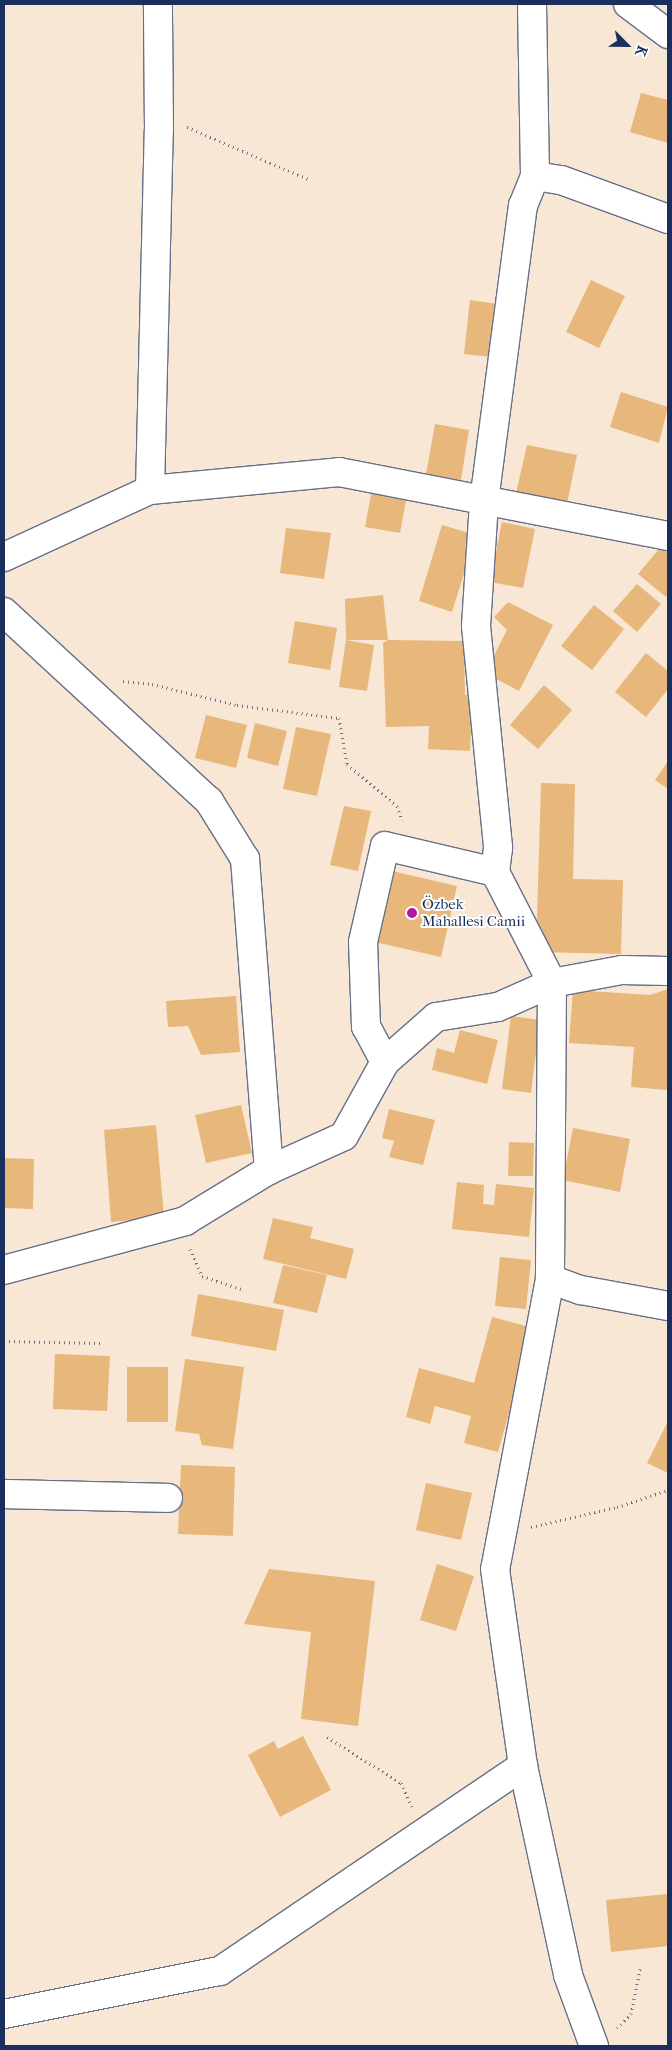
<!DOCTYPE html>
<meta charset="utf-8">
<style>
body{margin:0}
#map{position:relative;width:672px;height:2050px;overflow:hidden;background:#f8e7d4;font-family:"IM FELL French Canon",serif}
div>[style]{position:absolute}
.building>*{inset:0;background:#e7b77c}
.path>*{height:3px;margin-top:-1.5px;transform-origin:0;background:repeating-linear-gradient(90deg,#686f87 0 1px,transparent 0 5px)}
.roads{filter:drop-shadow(1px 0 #686f87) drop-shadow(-1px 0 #686f87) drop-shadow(0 1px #686f87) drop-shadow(0 -1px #686f87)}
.minor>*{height:28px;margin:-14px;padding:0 14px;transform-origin:14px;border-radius:14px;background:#fff}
.dots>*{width:14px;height:14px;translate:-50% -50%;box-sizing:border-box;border:2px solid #fff;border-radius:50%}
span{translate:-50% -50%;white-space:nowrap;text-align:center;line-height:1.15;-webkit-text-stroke:4px #fff;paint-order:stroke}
.poi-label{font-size:15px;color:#1b2f5e}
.left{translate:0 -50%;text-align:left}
.frame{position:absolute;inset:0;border:5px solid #1b2f5e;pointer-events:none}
.north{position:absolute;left:602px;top:20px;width:50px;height:50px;-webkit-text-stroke:4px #fff;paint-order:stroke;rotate:113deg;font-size:14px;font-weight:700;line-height:20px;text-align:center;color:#1b2f5e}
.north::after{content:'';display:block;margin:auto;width:18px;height:22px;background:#1b2f5e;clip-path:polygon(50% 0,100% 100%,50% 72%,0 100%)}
</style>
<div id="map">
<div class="building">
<div style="clip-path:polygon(641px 93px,668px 100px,668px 143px,630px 132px)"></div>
<div style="clip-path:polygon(591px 280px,625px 296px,599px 348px,566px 332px)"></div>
<div style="clip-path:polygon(470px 300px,497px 304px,491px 357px,464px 354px)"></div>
<div style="clip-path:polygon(621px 392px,668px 407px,659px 443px,610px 427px)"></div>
<div style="clip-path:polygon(435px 424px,469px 430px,461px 480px,426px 474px)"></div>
<div style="clip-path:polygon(527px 445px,577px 455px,567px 504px,516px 493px)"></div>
<div style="clip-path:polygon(372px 489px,407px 495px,400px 533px,365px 527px)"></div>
<div style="clip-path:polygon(502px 522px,535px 529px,523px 588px,490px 582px)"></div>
<div style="clip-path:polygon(442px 525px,476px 535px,452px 612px,419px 601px)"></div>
<div style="clip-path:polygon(286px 528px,331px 533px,324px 579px,280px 573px)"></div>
<div style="clip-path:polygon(664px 543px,668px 546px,668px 593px,666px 597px,638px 574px)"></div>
<div style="clip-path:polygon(637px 584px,661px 604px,637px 632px,613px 611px)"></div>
<div style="clip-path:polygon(383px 595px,388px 640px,464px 641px,465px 695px,472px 695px,470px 751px,428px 749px,429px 726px,386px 727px,383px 643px,388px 640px,346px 640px,345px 599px)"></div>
<div style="clip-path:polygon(508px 602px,553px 625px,519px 691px,485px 673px,507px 630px,494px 617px)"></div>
<div style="clip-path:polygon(594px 605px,624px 629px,592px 670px,561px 646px)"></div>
<div style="clip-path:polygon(295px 621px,337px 628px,330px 670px,288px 663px)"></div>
<div style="clip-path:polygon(346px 640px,374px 645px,367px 691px,339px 687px)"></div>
<div style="clip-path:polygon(646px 653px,668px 671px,668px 689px,646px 717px,615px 692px)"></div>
<div style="clip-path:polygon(544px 685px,572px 710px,538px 749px,510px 725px)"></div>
<div style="clip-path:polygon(206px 715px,247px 725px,236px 768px,195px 758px)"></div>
<div style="clip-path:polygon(255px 723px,287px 731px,278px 766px,247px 758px)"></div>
<div style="clip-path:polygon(296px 727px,331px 734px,317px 796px,283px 789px)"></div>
<div style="clip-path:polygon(668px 761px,668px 789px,655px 780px)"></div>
<div style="clip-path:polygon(541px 783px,575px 784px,573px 879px,623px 880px,621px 954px,536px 952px)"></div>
<div style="clip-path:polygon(344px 806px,371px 811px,358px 871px,330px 865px)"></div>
<div style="clip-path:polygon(383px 869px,457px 886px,441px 957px,366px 940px)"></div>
<div style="clip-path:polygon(668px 989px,668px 1090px,631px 1087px,634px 1047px,569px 1043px,573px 990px,650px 995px)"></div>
<div style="clip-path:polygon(236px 996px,240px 1052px,201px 1055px,188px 1026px,168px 1027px,166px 1001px)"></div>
<div style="clip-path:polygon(511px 1016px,540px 1020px,531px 1093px,502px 1089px)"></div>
<div style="clip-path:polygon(460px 1030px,498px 1040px,487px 1084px,432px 1070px,437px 1048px,454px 1053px)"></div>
<div style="clip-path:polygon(241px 1105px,252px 1153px,206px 1163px,195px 1115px)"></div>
<div style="clip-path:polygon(389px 1109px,435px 1120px,423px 1165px,389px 1157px,394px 1141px,382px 1138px)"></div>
<div style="clip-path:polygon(156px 1125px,164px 1217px,111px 1222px,104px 1130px)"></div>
<div style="clip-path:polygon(573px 1128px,630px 1139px,620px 1192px,563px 1180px)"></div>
<div style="clip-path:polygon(509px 1142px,534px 1143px,533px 1176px,508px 1176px)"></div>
<div style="clip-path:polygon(4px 1158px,34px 1159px,33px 1209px,4px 1208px)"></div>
<div style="clip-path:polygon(457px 1182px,484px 1185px,483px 1204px,494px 1205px,496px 1184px,534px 1188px,529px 1237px,452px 1229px)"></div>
<div style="clip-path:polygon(273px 1218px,313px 1227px,310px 1238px,354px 1249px,346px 1279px,263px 1259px)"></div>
<div style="clip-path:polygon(500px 1257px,531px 1260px,526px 1309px,495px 1306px)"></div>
<div style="clip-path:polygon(283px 1265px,327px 1275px,317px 1313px,273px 1303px)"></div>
<div style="clip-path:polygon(198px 1294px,284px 1310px,276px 1351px,191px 1336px)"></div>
<div style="clip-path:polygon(492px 1317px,533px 1328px,498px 1452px,464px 1443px,471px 1416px,435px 1406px,430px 1424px,406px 1417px,419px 1368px,474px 1383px)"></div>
<div style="clip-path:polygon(55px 1354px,110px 1356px,107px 1411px,53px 1409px)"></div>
<div style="clip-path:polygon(185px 1359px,244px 1367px,233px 1449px,202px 1445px,199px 1434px,175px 1431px)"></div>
<div style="clip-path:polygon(127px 1367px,168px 1367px,168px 1422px,127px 1422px)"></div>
<div style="clip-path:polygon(668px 1421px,668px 1473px,647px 1463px)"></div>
<div style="clip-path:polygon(181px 1465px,235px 1467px,233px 1536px,178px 1534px)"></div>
<div style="clip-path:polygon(426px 1483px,472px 1493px,461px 1540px,416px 1530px)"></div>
<div style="clip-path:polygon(437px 1564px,474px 1576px,456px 1631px,420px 1620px)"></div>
<div style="clip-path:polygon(269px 1569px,375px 1581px,358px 1726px,301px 1719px,311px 1632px,244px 1624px)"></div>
<div style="clip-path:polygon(303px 1736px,331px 1790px,280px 1817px,248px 1755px,274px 1741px,278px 1749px)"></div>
<div style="clip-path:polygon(667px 1894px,668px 1946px,611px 1952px,606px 1900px)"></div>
</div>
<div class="path">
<div style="left:187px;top:127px;width:132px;rotate:23.3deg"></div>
<div style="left:123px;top:681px;width:29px;rotate:6deg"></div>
<div style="left:152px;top:684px;width:88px;rotate:13.9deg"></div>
<div style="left:237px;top:705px;width:103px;rotate:7.3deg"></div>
<div style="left:339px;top:718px;width:47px;rotate:80.1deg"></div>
<div style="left:347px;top:764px;width:65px;rotate:40deg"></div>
<div style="left:397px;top:806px;width:15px;rotate:70deg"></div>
<div style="left:190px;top:1249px;width:30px;rotate:66deg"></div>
<div style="left:202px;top:1276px;width:41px;rotate:18.4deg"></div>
<div style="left:4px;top:1341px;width:96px;rotate:1.2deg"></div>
<div style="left:531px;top:1527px;width:88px;rotate:-13.1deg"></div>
<div style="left:617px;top:1507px;width:54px;rotate:-18.4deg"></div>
<div style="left:327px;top:1737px;width:87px;rotate:31.9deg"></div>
<div style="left:401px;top:1783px;width:26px;rotate:65deg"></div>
<div style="left:617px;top:2028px;width:20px;rotate:-45deg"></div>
<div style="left:631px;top:2014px;width:46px;rotate:-78.7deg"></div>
</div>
<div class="roads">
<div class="minor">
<div style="left:532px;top:4px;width:172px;rotate:89deg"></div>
<div style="left:535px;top:176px;width:31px;rotate:112deg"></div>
<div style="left:523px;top:205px;width:300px;rotate:97.5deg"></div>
<div style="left:484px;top:502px;width:124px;rotate:93.7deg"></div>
<div style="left:476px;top:626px;width:223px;rotate:84.3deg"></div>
<div style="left:498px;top:848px;width:24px;rotate:97deg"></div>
<div style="left:495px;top:872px;width:125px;rotate:62.8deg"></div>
<div style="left:552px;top:983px;width:296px;rotate:90.4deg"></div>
<div style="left:550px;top:1279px;width:295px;rotate:100.7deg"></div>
<div style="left:495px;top:1569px;width:199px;rotate:81.9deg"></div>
<div style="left:523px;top:1766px;width:214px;rotate:77.8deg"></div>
<div style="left:568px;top:1975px;width:76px;rotate:69.9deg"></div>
<div style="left:628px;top:4px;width:50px;rotate:36.9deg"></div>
<div style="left:535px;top:176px;width:26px;rotate:9deg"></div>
<div style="left:561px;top:180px;width:114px;rotate:20deg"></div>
<div style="left:150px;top:490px;width:360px;rotate:-88.6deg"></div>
<div style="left:159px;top:130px;width:126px;rotate:-90.5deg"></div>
<div style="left:4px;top:557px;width:161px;rotate:-24.7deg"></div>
<div style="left:150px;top:490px;width:190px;rotate:-5.4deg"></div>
<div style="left:339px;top:472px;width:335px;rotate:11deg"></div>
<div style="left:4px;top:612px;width:279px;rotate:42.7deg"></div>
<div style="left:209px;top:801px;width:68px;rotate:58.2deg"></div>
<div style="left:245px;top:859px;width:312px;rotate:85.6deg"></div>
<div style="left:385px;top:1062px;width:40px;rotate:-118deg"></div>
<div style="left:366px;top:1027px;width:85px;rotate:-92deg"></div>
<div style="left:363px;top:942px;width:98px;rotate:-77.1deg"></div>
<div style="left:385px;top:846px;width:113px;rotate:13.3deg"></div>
<div style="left:4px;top:1270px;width:188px;rotate:-15.1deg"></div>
<div style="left:185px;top:1221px;width:98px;rotate:-31.3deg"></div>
<div style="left:269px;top:1170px;width:82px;rotate:-24.4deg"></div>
<div style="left:344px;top:1136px;width:85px;rotate:-61deg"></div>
<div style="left:385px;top:1062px;width:68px;rotate:-41.4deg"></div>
<div style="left:436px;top:1017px;width:63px;rotate:-9.2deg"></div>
<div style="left:498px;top:1007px;width:59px;rotate:-24deg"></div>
<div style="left:552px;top:983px;width:71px;rotate:-10.5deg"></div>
<div style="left:622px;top:970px;width:46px;rotate:1.2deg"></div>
<div style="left:550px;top:1279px;width:33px;rotate:20deg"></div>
<div style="left:581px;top:1290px;width:88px;rotate:10.4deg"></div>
<div style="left:4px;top:1494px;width:164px;rotate:1.4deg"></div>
<div style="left:4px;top:2014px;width:220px;rotate:-11.3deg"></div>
<div style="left:220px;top:1971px;width:366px;rotate:-34.1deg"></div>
</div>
</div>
<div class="dots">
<div style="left:412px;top:913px;background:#b5179e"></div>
</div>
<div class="poi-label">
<span class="left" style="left:422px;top:913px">Özbek<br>Mahallesi Camii</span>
</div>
<div class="frame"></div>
<div class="north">K</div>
</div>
